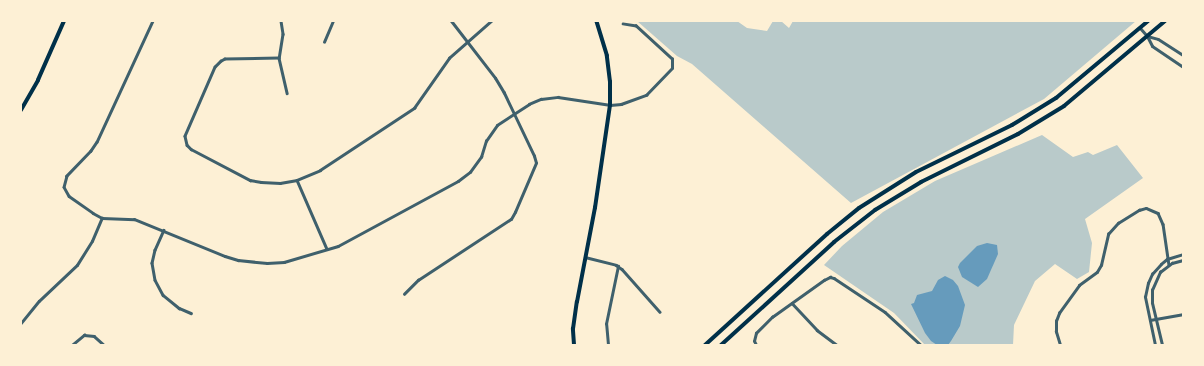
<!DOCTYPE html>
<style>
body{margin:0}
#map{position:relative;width:1204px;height:366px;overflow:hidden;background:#fdf0d5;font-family:"Archivo Narrow",sans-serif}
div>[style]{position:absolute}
.green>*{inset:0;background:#b9caca}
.water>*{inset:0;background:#669bbc}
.minor>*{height:2.5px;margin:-1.25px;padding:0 1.25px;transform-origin:1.25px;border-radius:1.25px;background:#3f606c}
.tertiary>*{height:3px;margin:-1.5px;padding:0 1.5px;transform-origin:1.5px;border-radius:1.5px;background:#3f606c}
.secondary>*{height:3.5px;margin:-1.75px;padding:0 1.75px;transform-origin:1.75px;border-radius:1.75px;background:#003049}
.primary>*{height:4px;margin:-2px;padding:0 2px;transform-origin:2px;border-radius:2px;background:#003049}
span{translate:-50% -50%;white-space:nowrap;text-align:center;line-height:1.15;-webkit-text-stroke:4px #fdf0d5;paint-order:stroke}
.frame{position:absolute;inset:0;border:22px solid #fdf0d5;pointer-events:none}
</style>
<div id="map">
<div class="green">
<div style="clip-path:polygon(637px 21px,737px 21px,747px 28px,767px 31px,773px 21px,781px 21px,789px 28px,793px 21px,1136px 21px,1044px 99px,851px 203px,692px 64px,677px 56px)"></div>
<div style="clip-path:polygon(1042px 135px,1073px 157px,1088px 152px,1093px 155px,1117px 145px,1143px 178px,1085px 219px,1092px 243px,1089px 272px,1077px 279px,1055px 264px,1035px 281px,1014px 325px,1013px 345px,925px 345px,894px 313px,824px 265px,842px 246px,883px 212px,935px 181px)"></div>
</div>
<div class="water">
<div style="clip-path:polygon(987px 243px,997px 245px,998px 254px,987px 279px,978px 287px,962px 277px,958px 267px,960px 263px,977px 246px)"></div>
<div style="clip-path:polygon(945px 276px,953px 280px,958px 286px,965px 305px,960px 326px,951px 341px,948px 345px,937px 345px,931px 341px,925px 333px,911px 304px,914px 303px,917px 295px,932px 291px,938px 280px)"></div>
</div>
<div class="minor">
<div style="left:153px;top:21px;width:133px;rotate:114.8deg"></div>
<div style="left:97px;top:142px;width:11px;rotate:124deg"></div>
<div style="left:91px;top:151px;width:35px;rotate:134deg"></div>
<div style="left:67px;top:176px;width:11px;rotate:105deg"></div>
<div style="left:64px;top:187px;width:10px;rotate:61deg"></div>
<div style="left:69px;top:196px;width:29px;rotate:35deg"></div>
<div style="left:93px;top:213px;width:10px;rotate:29deg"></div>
<div style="left:102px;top:218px;width:32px;rotate:2deg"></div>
<div style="left:134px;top:219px;width:98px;rotate:22.1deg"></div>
<div style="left:225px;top:256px;width:14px;rotate:17deg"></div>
<div style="left:238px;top:260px;width:29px;rotate:6deg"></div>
<div style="left:267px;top:263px;width:17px;rotate:-3deg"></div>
<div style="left:284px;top:262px;width:56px;rotate:-16.5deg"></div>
<div style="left:338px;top:246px;width:136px;rotate:-28.4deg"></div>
<div style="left:458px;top:181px;width:15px;rotate:-37deg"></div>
<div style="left:470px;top:172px;width:19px;rotate:-54deg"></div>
<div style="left:481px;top:157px;width:17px;rotate:-73deg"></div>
<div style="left:486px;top:141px;width:19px;rotate:-55deg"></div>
<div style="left:497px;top:125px;width:38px;rotate:-33deg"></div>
<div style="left:529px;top:104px;width:13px;rotate:-23deg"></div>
<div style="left:541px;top:99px;width:17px;rotate:-7deg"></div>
<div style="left:558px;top:97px;width:53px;rotate:8.7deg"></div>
<div style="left:610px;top:105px;width:11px;rotate:-5deg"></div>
<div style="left:621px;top:104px;width:27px;rotate:-20deg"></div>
<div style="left:646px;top:95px;width:37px;rotate:-46deg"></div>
<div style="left:672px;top:68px;width:9px;rotate:-90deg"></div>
<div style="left:672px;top:59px;width:49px;rotate:-137.5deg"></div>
<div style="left:636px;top:26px;width:13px;rotate:-171deg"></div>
<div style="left:281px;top:21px;width:13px;rotate:81deg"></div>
<div style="left:283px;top:34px;width:24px;rotate:99deg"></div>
<div style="left:279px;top:58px;width:36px;rotate:77deg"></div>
<div style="left:324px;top:42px;width:23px;rotate:-67deg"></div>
<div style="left:279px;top:58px;width:54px;rotate:178.9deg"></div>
<div style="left:225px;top:59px;width:4px;rotate:153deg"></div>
<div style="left:221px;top:61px;width:8px;rotate:135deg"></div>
<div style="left:215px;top:67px;width:75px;rotate:113.5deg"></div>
<div style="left:185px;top:136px;width:9px;rotate:77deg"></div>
<div style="left:187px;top:145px;width:6px;rotate:45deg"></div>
<div style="left:191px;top:149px;width:67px;rotate:27.7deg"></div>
<div style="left:250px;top:180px;width:11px;rotate:10deg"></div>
<div style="left:261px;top:182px;width:19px;rotate:3deg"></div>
<div style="left:280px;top:183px;width:17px;rotate:-10deg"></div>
<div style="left:297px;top:180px;width:25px;rotate:-23deg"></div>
<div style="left:320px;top:170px;width:113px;rotate:-33.4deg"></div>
<div style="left:414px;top:108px;width:61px;rotate:-55deg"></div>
<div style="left:449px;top:58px;width:56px;rotate:-41.4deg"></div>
<div style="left:297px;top:180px;width:75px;rotate:66.5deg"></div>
<div style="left:164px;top:230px;width:22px;rotate:114deg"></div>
<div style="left:155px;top:250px;width:13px;rotate:103deg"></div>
<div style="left:152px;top:263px;width:17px;rotate:80deg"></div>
<div style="left:155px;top:280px;width:17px;rotate:62deg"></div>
<div style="left:163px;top:295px;width:21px;rotate:39deg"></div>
<div style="left:179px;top:308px;width:13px;rotate:23deg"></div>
<div style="left:585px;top:257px;width:32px;rotate:14deg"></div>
<div style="left:616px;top:265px;width:7px;rotate:34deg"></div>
<div style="left:622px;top:269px;width:57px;rotate:48.5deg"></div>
<div style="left:404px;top:294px;width:20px;rotate:-45deg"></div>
<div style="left:418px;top:280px;width:111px;rotate:-33.3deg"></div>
<div style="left:511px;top:219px;width:8px;rotate:-60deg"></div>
<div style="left:515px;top:212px;width:53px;rotate:-66.8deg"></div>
<div style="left:536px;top:163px;width:7px;rotate:-106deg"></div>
<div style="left:534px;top:156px;width:70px;rotate:-115.5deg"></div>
<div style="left:504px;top:93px;width:17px;rotate:-121deg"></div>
<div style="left:495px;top:78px;width:72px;rotate:-127.7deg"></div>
<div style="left:792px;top:303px;width:37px;rotate:47deg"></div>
<div style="left:817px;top:330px;width:25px;rotate:37deg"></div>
<div style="left:1150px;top:320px;width:34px;rotate:-10deg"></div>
<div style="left:21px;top:323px;width:28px;rotate:-51deg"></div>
<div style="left:39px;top:301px;width:52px;rotate:-43.5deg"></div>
<div style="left:77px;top:265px;width:28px;rotate:-58deg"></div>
<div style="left:92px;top:241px;width:25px;rotate:-67deg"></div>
<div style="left:72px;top:345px;width:16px;rotate:-40deg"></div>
<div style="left:84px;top:335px;width:10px;rotate:6deg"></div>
<div style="left:94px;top:336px;width:13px;rotate:42deg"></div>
<div style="left:608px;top:345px;width:21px;rotate:-95deg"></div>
<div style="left:606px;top:324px;width:59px;rotate:-78.3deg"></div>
<div style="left:756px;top:345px;width:4px;rotate:-117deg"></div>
<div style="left:754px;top:341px;width:8px;rotate:-76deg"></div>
<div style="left:756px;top:333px;width:23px;rotate:-45deg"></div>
<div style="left:772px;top:317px;width:64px;rotate:-35.4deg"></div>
<div style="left:824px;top:280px;width:7px;rotate:-27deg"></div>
<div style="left:830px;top:277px;width:4px;rotate:14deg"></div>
<div style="left:834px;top:278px;width:61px;rotate:33.7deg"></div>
<div style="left:885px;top:312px;width:49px;rotate:42.5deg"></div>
<div style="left:1060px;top:345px;width:14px;rotate:-107deg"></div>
<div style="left:1056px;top:332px;width:11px;rotate:-90deg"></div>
<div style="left:1056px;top:321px;width:9px;rotate:-69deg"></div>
<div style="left:1059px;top:313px;width:34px;rotate:-54deg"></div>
<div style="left:1079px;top:285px;width:22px;rotate:-36deg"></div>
<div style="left:1097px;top:272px;width:8px;rotate:-60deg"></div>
<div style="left:1101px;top:265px;width:32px;rotate:-77deg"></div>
<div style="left:1108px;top:234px;width:15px;rotate:-48deg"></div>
<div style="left:1118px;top:223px;width:25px;rotate:-32deg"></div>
<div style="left:1139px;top:210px;width:7px;rotate:-16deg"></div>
<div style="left:1146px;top:208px;width:13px;rotate:23deg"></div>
<div style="left:1158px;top:213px;width:12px;rotate:66deg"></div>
<div style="left:1163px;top:224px;width:41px;rotate:81.7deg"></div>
<div style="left:1155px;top:345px;width:49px;rotate:-101.8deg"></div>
<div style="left:1145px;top:297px;width:14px;rotate:-78deg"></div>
<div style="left:1148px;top:283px;width:10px;rotate:-66deg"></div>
<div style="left:1152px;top:274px;width:13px;rotate:-48deg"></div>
<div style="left:1161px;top:264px;width:8px;rotate:-40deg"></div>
<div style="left:1167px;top:259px;width:17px;rotate:-17deg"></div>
<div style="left:1162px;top:345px;width:43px;rotate:-103.4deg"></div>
<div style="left:1152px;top:303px;width:13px;rotate:-90deg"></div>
<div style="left:1152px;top:290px;width:20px;rotate:-66deg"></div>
<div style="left:1160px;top:272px;width:15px;rotate:-37deg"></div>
<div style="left:1172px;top:263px;width:11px;rotate:-15deg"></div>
</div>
<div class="tertiary">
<div style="left:1140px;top:28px;width:11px;rotate:49deg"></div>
<div style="left:1147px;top:36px;width:11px;rotate:63deg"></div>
<div style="left:1152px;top:46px;width:37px;rotate:34deg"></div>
<div style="left:1147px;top:36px;width:11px;rotate:15deg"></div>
<div style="left:1158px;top:39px;width:30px;rotate:33deg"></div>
</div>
<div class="secondary">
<div style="left:21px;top:110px;width:34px;rotate:-60deg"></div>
<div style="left:38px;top:80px;width:64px;rotate:-66.2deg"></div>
<div style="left:574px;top:345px;width:16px;rotate:-94deg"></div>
<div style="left:573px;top:329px;width:27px;rotate:-82deg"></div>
<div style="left:577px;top:302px;width:96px;rotate:-79.2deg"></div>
<div style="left:595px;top:208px;width:104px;rotate:-81.7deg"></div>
<div style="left:610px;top:105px;width:23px;rotate:-90deg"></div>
<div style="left:610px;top:82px;width:26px;rotate:-97deg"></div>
<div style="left:607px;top:56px;width:37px;rotate:-107deg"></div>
</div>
<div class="primary">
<div style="left:705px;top:345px;width:165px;rotate:-42.3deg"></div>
<div style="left:827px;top:234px;width:41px;rotate:-39.1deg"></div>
<div style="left:859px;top:208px;width:67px;rotate:-32.3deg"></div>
<div style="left:916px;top:172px;width:107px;rotate:-26.1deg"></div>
<div style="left:1012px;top:125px;width:52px;rotate:-31.5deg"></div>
<div style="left:1056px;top:98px;width:120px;rotate:-39.9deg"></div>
<div style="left:721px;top:345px;width:153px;rotate:-42.3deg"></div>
<div style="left:834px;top:242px;width:52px;rotate:-38deg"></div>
<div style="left:875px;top:210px;width:54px;rotate:-31.3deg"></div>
<div style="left:921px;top:182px;width:108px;rotate:-26.3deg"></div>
<div style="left:1018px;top:134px;width:54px;rotate:-31.3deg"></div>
<div style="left:1064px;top:106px;width:132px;rotate:-40.1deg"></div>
</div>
<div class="frame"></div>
</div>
